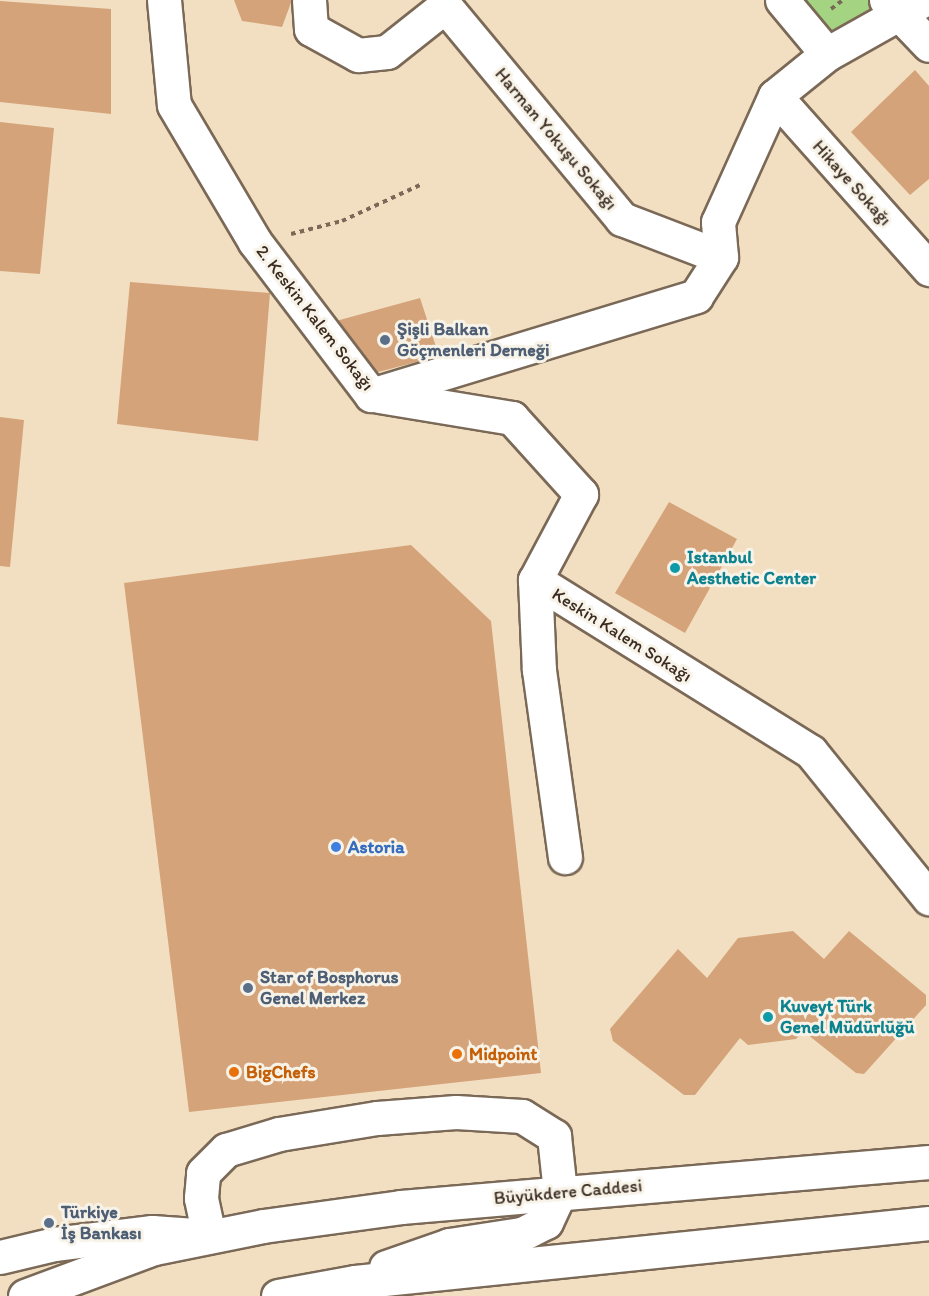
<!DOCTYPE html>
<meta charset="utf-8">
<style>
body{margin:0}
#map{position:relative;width:929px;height:1296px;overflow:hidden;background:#f2dfc2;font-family:Itim,sans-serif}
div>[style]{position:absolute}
.green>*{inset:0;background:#a4d381}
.building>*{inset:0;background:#d5a379}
.path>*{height:4px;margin-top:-2px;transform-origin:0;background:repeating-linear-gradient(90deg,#7b6957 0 4.5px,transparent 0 9px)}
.roads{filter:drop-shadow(2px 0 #7b6957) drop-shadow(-2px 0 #7b6957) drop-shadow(0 2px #7b6957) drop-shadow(0 -2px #7b6957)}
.minor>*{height:33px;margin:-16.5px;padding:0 16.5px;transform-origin:16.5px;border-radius:16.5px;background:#fff}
.major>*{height:33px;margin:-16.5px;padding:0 16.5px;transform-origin:16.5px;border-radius:16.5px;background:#fff}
.dots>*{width:16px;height:16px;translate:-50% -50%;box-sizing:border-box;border:3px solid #f7f3e8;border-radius:50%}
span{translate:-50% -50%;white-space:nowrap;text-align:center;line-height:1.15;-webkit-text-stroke:6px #f7f3e8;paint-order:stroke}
.street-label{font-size:18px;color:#3b2a1e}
.service-label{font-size:18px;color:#4e5e75;font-weight:700}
.left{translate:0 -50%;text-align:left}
.culture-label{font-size:18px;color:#0d838f;font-weight:700}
.shop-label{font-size:18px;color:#366cbe;font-weight:700}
.food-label{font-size:18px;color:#c56008;font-weight:700}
</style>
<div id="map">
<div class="green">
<div style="clip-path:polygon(782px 0,886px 0,827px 54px)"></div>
</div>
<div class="building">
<div style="clip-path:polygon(234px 0,292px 0,282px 27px,242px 21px)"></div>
<div style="clip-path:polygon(0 1px,111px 9px,111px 114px,0 102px)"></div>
<div style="clip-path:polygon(915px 70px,929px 86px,929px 179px,910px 195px,851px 132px)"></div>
<div style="clip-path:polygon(0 122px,54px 128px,40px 274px,0 271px)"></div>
<div style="clip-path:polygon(130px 282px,270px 293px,258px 441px,117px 424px)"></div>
<div style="clip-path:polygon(420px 298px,439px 356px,363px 376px,325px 324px)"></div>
<div style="clip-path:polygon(0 417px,24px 420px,10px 567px,0 566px)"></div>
<div style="clip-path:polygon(669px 502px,737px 539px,685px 633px,615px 593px)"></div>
<div style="clip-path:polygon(411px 545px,491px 621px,541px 1073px,189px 1112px,124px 583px)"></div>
<div style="clip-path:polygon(793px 931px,824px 959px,849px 931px,926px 995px,926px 1005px,864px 1074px,856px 1073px,803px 1031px,796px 1039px,748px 1045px,740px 1038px,695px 1095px,684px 1095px,613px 1041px,610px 1029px,678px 949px,707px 978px,738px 938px)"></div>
</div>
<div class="path">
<div style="left:831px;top:9px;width:15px;rotate:-37deg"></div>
<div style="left:291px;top:234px;width:53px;rotate:-14.3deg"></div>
<div style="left:342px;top:221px;width:88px;rotate:-24.8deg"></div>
</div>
<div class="roads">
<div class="minor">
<div style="left:164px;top:0;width:105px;rotate:84.6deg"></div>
<div style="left:174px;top:105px;width:159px;rotate:59.4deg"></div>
<div style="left:255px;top:242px;width:192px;rotate:52.8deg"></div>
<div style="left:309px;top:0;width:29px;rotate:86deg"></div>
<div style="left:311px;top:29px;width:54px;rotate:29deg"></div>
<div style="left:358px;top:55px;width:29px;rotate:-6deg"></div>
<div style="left:387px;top:52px;width:74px;rotate:-38.4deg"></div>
<div style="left:445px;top:6px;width:277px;rotate:50.3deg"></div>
<div style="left:622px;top:219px;width:106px;rotate:21deg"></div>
<div style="left:782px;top:0;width:70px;rotate:50.2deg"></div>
<div style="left:886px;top:0;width:62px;rotate:46.3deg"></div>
<div style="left:775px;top:96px;width:232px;rotate:48.3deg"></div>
<div style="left:371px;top:395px;width:340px;rotate:-16.9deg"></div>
<div style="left:696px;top:296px;width:46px;rotate:-57.3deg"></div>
<div style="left:721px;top:257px;width:35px;rotate:-95deg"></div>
<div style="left:718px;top:222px;width:138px;rotate:-65.7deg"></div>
<div style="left:775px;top:96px;width:67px;rotate:-38.9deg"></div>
<div style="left:827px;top:54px;width:110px;rotate:-29.4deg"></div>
<div style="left:379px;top:396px;width:135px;rotate:9.4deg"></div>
<div style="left:512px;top:418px;width:103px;rotate:47.8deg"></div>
<div style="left:581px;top:494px;width:98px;rotate:118.1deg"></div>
<div style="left:535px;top:580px;width:325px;rotate:31.9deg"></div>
<div style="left:811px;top:752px;width:188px;rotate:51.1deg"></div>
<div style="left:535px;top:580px;width:90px;rotate:87.5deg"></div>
<div style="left:539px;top:670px;width:189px;rotate:82.1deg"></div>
<div style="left:0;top:1257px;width:56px;rotate:-13.5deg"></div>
<div style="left:54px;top:1244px;width:99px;rotate:-7deg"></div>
<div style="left:152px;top:1232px;width:57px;rotate:4deg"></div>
<div style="left:209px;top:1236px;width:39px;rotate:-102deg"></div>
<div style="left:201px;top:1198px;width:25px;rotate:-85deg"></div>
<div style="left:203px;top:1173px;width:33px;rotate:-45deg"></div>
<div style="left:226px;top:1150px;width:55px;rotate:-16.8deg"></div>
<div style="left:279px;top:1134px;width:99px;rotate:-9.3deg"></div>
<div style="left:377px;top:1118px;width:79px;rotate:-4.3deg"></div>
<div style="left:456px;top:1112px;width:66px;rotate:3.5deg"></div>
<div style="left:522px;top:1116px;width:38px;rotate:32deg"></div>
<div style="left:554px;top:1136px;width:56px;rotate:83.9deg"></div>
</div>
<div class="major">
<div style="left:386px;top:1267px;width:67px;rotate:-19.2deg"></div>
<div style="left:449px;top:1245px;width:74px;rotate:-8.6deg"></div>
<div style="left:522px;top:1234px;width:27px;rotate:-27deg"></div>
<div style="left:546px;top:1222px;width:33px;rotate:-65deg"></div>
<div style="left:25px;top:1296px;width:138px;rotate:-20.4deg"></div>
<div style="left:154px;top:1248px;width:111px;rotate:-11.4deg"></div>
<div style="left:263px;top:1226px;width:139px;rotate:-7.8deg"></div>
<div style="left:401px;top:1207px;width:530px;rotate:-4.87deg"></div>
<div style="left:278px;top:1296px;width:78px;rotate:-10.3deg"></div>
<div style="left:355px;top:1282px;width:577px;rotate:-5.87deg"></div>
</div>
</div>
<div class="dots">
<div style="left:385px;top:340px;background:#5c6f8a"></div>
<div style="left:675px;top:568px;background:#0f9aa8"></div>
<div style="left:336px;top:847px;background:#3f7fe0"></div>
<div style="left:248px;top:988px;background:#5c6f8a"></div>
<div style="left:768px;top:1017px;background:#0f9aa8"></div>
<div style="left:457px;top:1054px;background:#e8710a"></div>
<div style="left:234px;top:1072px;background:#e8710a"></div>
<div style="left:49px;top:1223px;background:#5c6f8a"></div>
</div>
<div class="street-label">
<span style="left:556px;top:139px;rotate:50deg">Harman Yokuşu Sokağı</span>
<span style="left:852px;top:183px;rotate:48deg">Hikaye Sokağı</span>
<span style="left:315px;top:318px;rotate:52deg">2. Keskin Kalem Sokağı</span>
<span style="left:622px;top:635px;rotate:32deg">Keskin Kalem Sokağı</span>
<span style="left:568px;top:1192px;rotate:-5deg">Büyükdere Caddesi</span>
</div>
<div class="service-label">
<span class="left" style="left:397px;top:340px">Şişli Balkan<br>Göçmenleri Derneği</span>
<span class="left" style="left:260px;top:988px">Star of Bosphorus<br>Genel Merkez</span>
<span class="left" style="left:61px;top:1223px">Türkiye<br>İş Bankası</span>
</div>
<div class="culture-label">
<span class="left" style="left:687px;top:568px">Istanbul<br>Aesthetic Center</span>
<span class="left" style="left:780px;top:1017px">Kuveyt Türk<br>Genel Müdürlüğü</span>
</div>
<div class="shop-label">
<span class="left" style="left:348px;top:847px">Astoria</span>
</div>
<div class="food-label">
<span class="left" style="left:469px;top:1054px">Midpoint</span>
<span class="left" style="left:246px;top:1072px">BigChefs</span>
</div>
</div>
